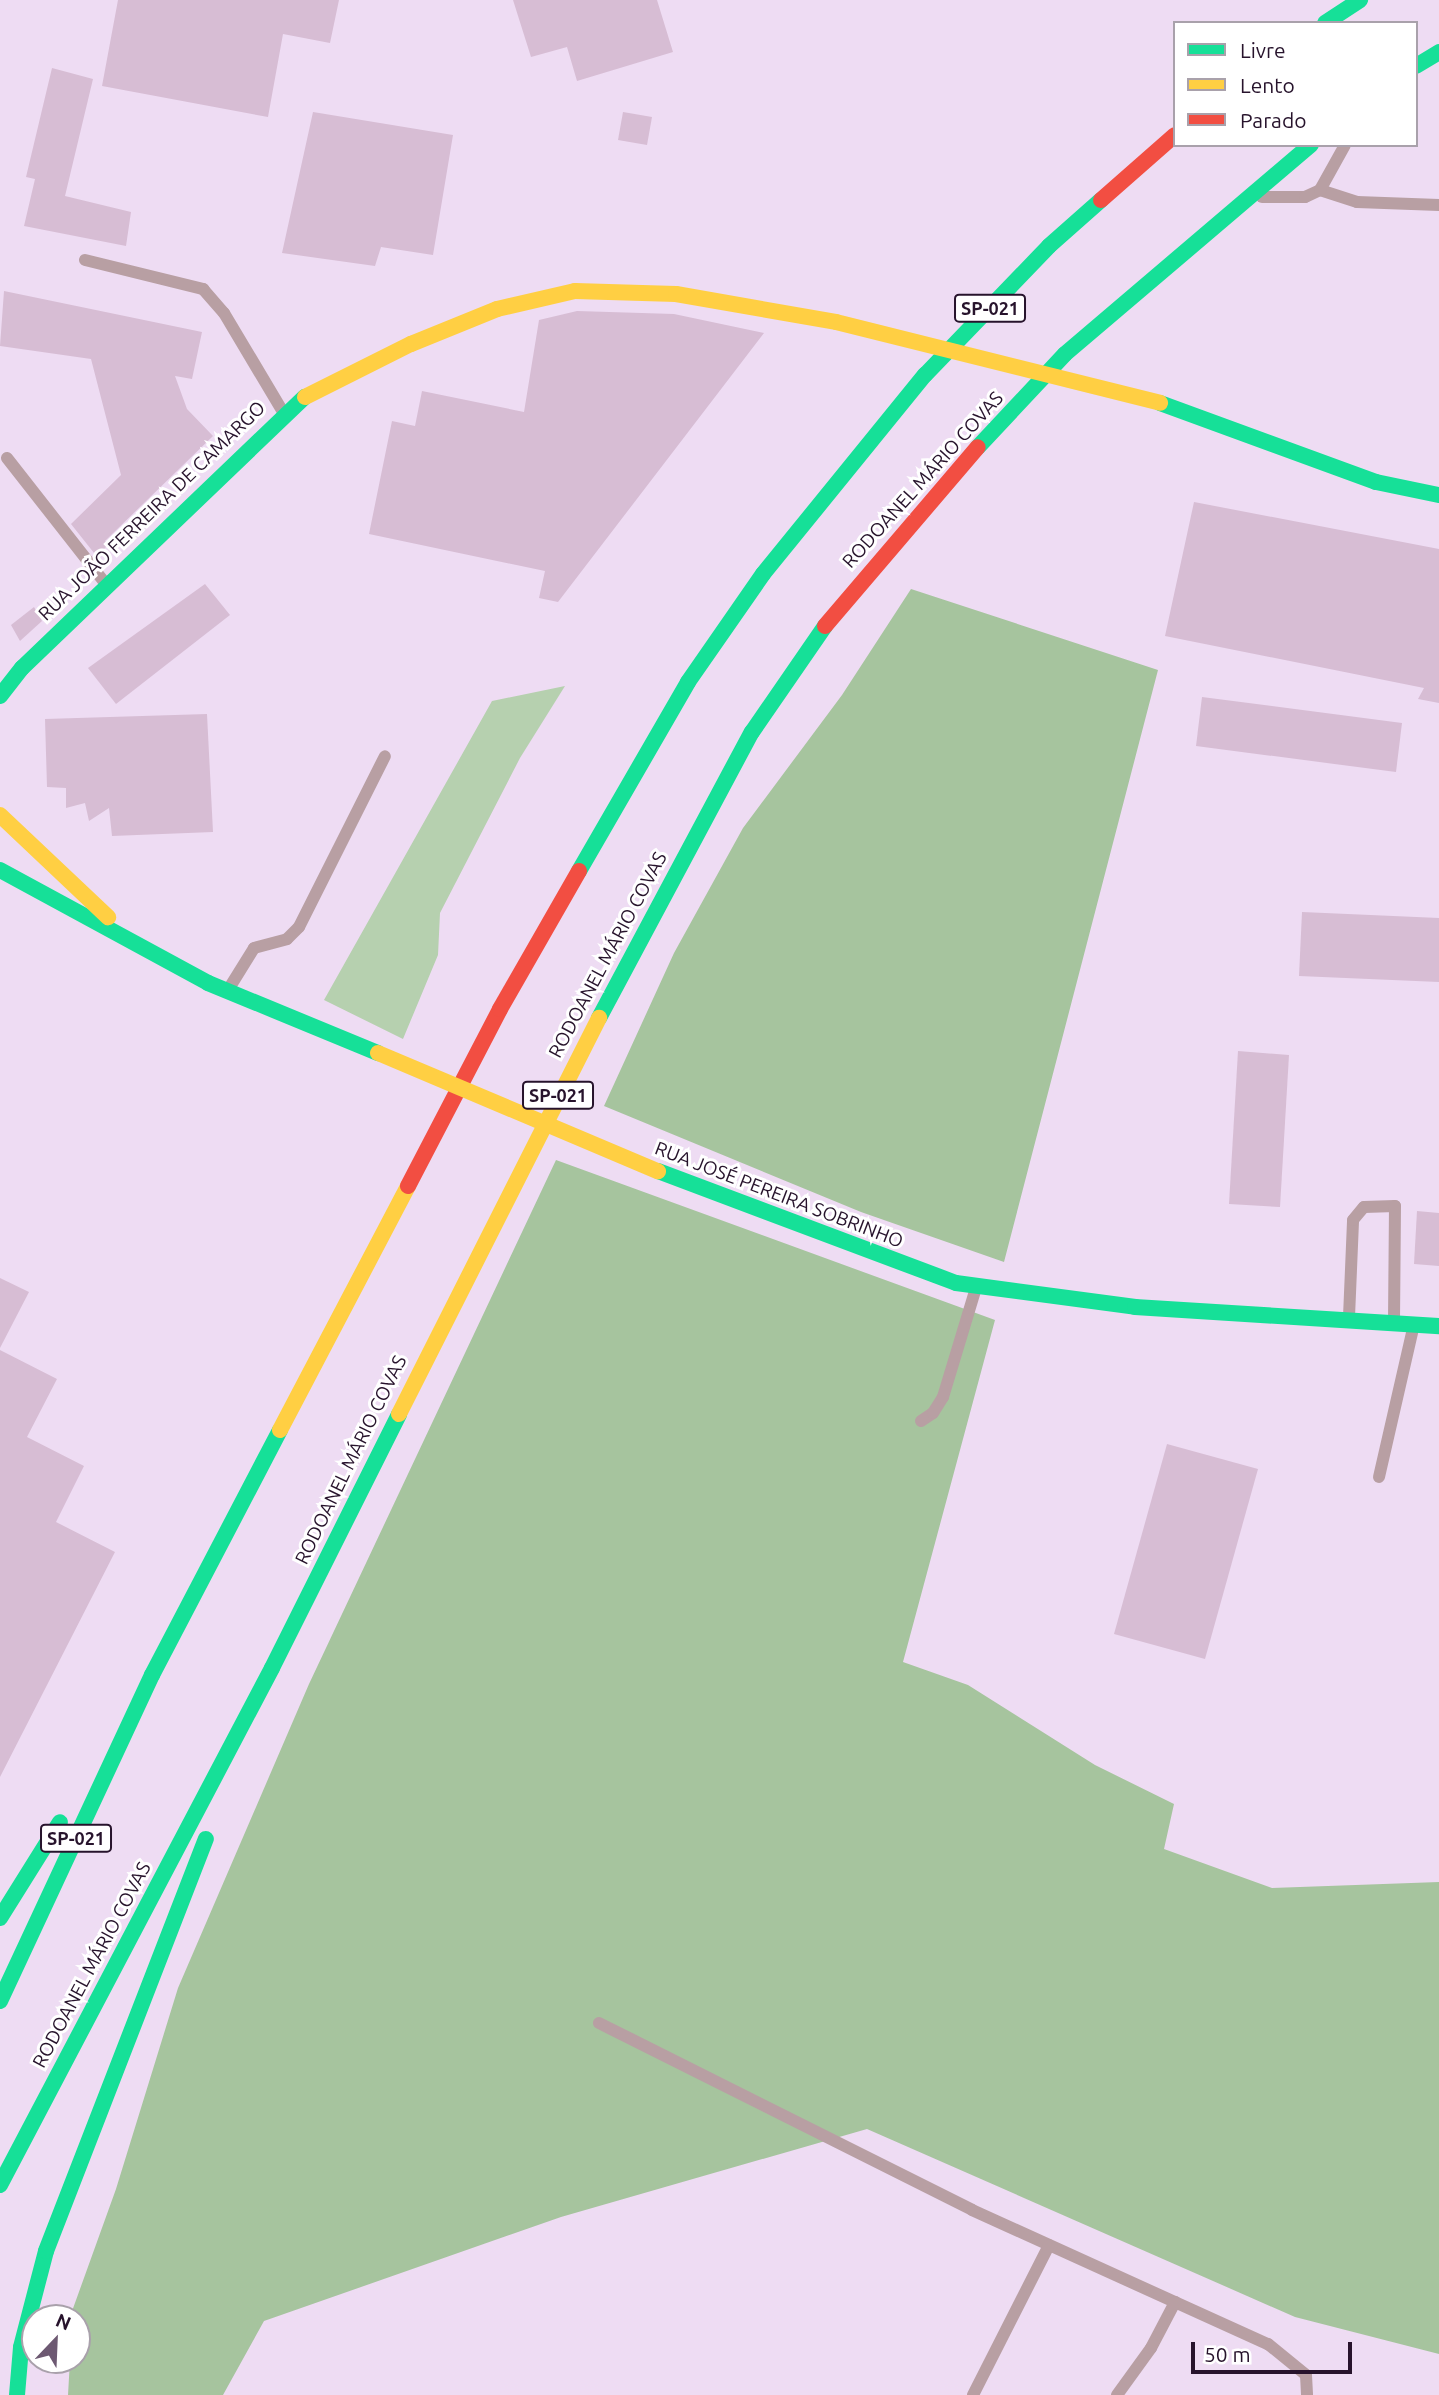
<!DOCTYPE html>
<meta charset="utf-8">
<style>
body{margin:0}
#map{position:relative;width:1439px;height:2395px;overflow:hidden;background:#eedcf3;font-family:Ubuntu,sans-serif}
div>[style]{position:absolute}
.green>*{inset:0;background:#b6d0af}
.forest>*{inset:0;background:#a6c49e}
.building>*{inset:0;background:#d7bdd4}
.lane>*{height:12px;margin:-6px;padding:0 6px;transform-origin:6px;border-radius:6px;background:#b89fa3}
.fast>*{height:16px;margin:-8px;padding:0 8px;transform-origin:8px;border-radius:8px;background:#16e098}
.slow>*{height:16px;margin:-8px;padding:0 8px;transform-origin:8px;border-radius:8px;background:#ffcf43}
.jam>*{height:16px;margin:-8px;padding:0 8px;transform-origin:8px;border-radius:8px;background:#f24e42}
.slow-bridge>*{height:16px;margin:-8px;padding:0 8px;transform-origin:8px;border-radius:8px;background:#ffcf43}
span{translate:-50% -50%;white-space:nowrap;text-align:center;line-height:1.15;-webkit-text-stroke:6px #fff;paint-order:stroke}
.shield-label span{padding:2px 5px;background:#fff;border:2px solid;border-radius:5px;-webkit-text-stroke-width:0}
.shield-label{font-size:18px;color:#27132c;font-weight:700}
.street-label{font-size:19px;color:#27132c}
.legend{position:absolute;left:1173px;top:21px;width:245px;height:126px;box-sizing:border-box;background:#fff;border:2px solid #a9a1ab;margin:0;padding:9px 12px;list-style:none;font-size:21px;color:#27132c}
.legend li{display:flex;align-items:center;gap:14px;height:35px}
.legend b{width:35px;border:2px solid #a9a1ab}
.north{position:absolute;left:21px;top:2304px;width:70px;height:70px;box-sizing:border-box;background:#fff;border:2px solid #a9a1ab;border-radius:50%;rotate:23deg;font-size:19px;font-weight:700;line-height:28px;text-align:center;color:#27132c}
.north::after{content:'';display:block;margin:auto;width:24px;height:32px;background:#6d5972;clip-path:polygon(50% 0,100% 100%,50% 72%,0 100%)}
.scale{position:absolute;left:1191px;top:2342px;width:161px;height:32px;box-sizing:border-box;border:4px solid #27132c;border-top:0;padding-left:9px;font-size:21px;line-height:24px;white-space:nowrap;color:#27132c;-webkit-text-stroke:5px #fff;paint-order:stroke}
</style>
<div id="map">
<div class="green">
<div style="clip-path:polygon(565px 686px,520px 758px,440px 913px,438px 955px,403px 1039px,324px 1000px,492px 701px)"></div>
</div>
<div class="forest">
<div style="clip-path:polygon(911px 589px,1158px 670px,1004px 1262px,861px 1212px,604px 1106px,674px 953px,743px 828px,842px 695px)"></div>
<div style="clip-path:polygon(556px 1160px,995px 1320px,903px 1662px,968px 1685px,1095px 1765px,1174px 1804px,1164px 1849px,1272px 1888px,1439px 1882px,1439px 2354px,1295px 2317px,867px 2129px,561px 2217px,264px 2321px,223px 2395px,68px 2395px,70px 2360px,77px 2360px,77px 2318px,71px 2314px,116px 2189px,178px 1988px,309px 1684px)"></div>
</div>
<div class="building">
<div style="clip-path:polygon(118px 0,339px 0,330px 43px,283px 34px,268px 117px,102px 86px)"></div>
<div style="clip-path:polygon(513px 0,657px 0,673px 52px,577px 81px,567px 47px,531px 57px)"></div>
<div style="clip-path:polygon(52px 68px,93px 79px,65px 196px,131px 212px,126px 246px,24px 226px,35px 179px,26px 177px)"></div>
<div style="clip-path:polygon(313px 112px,453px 135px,433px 255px,381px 247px,375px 266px,282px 253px)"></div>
<div style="clip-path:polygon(623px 112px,652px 117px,647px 145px,618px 140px)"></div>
<div style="clip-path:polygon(4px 291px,202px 332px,192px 379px,175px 376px,187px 409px,213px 436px,105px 541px,108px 544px,98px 558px,71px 524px,121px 475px,91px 359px,0 346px)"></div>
<div style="clip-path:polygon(577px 311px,674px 314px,764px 333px,558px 602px,539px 598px,545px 571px,369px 534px,392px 421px,415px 426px,422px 391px,524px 412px,539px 320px)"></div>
<div style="clip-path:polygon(1194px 502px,1439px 549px,1439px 703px,1418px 699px,1424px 688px,1165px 636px)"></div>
<div style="clip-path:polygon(205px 584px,230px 615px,116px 704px,88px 668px)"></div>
<div style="clip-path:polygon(34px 607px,42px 621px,20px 641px,11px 625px)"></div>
<div style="clip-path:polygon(1202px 697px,1402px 723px,1396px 772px,1196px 746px)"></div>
<div style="clip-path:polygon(207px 714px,213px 832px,112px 836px,109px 808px,89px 821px,85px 803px,66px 808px,66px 788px,47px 787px,45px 719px)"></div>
<div style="clip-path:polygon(1302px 912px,1439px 918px,1439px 982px,1299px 976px)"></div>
<div style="clip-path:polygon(1238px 1051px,1289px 1055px,1280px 1207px,1229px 1204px)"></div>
<div style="clip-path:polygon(1417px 1211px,1439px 1213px,1439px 1266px,1414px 1264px)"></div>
<div style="clip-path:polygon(0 1278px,29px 1292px,0 1348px)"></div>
<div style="clip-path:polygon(0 1350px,57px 1379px,27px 1437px,84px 1466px,56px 1522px,115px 1552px,0 1777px)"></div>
<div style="clip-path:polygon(1167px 1444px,1258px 1469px,1205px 1659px,1114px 1634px)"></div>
</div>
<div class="lane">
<div style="left:1320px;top:190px;width:39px;rotate:18deg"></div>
<div style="left:1357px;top:202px;width:82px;rotate:2.1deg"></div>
<div style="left:1262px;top:197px;width:43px"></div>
<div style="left:1305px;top:197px;width:17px;rotate:-25deg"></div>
<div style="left:1320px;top:190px;width:51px;rotate:-60.9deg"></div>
<div style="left:85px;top:260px;width:122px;rotate:13.8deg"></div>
<div style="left:203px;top:289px;width:32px;rotate:49deg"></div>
<div style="left:224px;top:313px;width:115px;rotate:59.2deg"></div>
<div style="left:7px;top:458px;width:159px;rotate:51.9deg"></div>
<div style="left:228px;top:990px;width:49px;rotate:-58.2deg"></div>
<div style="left:254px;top:948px;width:34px;rotate:-15deg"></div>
<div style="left:287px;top:939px;width:17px;rotate:-45deg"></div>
<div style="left:299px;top:927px;width:191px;rotate:-63.3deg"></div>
<div style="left:1349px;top:1317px;width:97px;rotate:-87.6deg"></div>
<div style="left:1353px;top:1220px;width:17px;rotate:-50deg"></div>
<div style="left:1364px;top:1207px;width:31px;rotate:-2deg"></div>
<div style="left:1395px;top:1206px;width:116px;rotate:90.5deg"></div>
<div style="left:921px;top:1421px;width:14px;rotate:-34deg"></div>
<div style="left:933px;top:1413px;width:19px;rotate:-58deg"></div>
<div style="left:943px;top:1397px;width:114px;rotate:-73.2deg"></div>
<div style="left:1379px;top:1477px;width:153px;rotate:-77.1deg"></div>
<div style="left:599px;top:2023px;width:417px;rotate:26.6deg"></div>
<div style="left:972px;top:2210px;width:325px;rotate:24.4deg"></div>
<div style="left:1268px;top:2344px;width:49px;rotate:39.2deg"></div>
<div style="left:1306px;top:2375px;width:20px;rotate:87deg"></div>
<div style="left:973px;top:2395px;width:168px;rotate:-63.1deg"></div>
<div style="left:1117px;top:2395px;width:58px;rotate:-54.1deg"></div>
<div style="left:1151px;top:2348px;width:52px;rotate:-62.4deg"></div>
</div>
<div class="fast">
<div style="left:1325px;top:23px;width:42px;rotate:-33.3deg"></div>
<div style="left:1416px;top:66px;width:27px;rotate:-31deg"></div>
<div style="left:1160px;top:403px;width:230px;rotate:20.1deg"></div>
<div style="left:1376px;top:482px;width:64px;rotate:11.7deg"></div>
<div style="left:978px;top:447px;width:127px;rotate:-46.9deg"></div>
<div style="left:1065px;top:354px;width:323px;rotate:-40.4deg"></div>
<div style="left:0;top:696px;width:36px;rotate:-52deg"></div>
<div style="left:22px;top:668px;width:392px;rotate:-43.8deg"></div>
<div style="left:0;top:870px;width:237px;rotate:28.5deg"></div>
<div style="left:208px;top:983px;width:184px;rotate:22.4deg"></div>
<div style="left:579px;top:871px;width:218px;rotate:-60deg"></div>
<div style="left:688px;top:682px;width:131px;rotate:-55.2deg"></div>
<div style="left:763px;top:574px;width:257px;rotate:-50.9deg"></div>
<div style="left:925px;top:375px;width:179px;rotate:-46.1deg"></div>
<div style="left:1049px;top:246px;width:69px;rotate:-41.5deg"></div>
<div style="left:599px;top:1018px;width:324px;rotate:-61.9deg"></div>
<div style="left:752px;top:732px;width:129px;rotate:-55.4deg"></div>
<div style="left:658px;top:1171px;width:318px;rotate:20.6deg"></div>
<div style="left:956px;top:1283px;width:181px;rotate:7.6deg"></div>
<div style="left:1135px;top:1307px;width:305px;rotate:3.6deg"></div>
<div style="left:0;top:1918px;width:113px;rotate:-58deg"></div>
<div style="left:0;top:2001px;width:360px;rotate:-65deg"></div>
<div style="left:152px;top:1675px;width:276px;rotate:-62.4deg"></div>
<div style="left:0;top:2185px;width:584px;rotate:-62.25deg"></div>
<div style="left:272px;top:1668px;width:284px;rotate:-63.4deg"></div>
<div style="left:17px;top:2395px;width:48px;rotate:-85.2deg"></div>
<div style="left:21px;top:2347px;width:99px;rotate:-75.4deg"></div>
<div style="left:46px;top:2251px;width:442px;rotate:-68.8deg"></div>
</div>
<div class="slow">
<div style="left:305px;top:397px;width:119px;rotate:-26.6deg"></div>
<div style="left:411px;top:344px;width:93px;rotate:-22.1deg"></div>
<div style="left:497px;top:309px;width:80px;rotate:-13deg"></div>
<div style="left:575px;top:291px;width:101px;rotate:1.7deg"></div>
<div style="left:676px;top:294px;width:162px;rotate:9.9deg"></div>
<div style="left:0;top:815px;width:149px;rotate:43.4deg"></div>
<div style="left:399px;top:1414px;width:444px;rotate:-63.2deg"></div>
<div style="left:280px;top:1430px;width:276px;rotate:-62.3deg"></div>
</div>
<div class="jam">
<div style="left:1101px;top:200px;width:98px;rotate:-41.3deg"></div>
<div style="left:825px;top:626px;width:235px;rotate:-49.5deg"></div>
<div style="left:408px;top:1186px;width:199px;rotate:-62.5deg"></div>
<div style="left:500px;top:1009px;width:159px;rotate:-60.2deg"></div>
</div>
<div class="slow-bridge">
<div style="left:836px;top:322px;width:334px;rotate:14deg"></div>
<div style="left:378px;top:1053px;width:304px;rotate:22.9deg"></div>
</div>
<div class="shield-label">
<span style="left:990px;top:308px">SP-021</span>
<span style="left:558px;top:1095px">SP-021</span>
<span style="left:76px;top:1838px">SP-021</span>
</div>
<div class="street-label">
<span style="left:923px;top:480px;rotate:-48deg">RODOANEL MÁRIO COVAS</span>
<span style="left:152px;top:511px;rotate:-44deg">RUA JOÃO FERREIRA DE CAMARGO</span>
<span style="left:608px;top:955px;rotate:-62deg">RODOANEL MÁRIO COVAS</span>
<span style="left:779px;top:1195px;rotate:21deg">RUA JOSÉ PEREIRA SOBRINHO</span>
<span style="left:351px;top:1460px;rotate:-64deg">RODOANEL MÁRIO COVAS</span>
<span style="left:92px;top:1965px;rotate:-62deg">RODOANEL MÁRIO COVAS</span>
</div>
<ul class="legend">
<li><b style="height:9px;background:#16e098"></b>Livre</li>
<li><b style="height:9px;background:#ffcf43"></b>Lento</li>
<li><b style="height:9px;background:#f24e42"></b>Parado</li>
</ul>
<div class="north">N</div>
<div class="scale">50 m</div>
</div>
